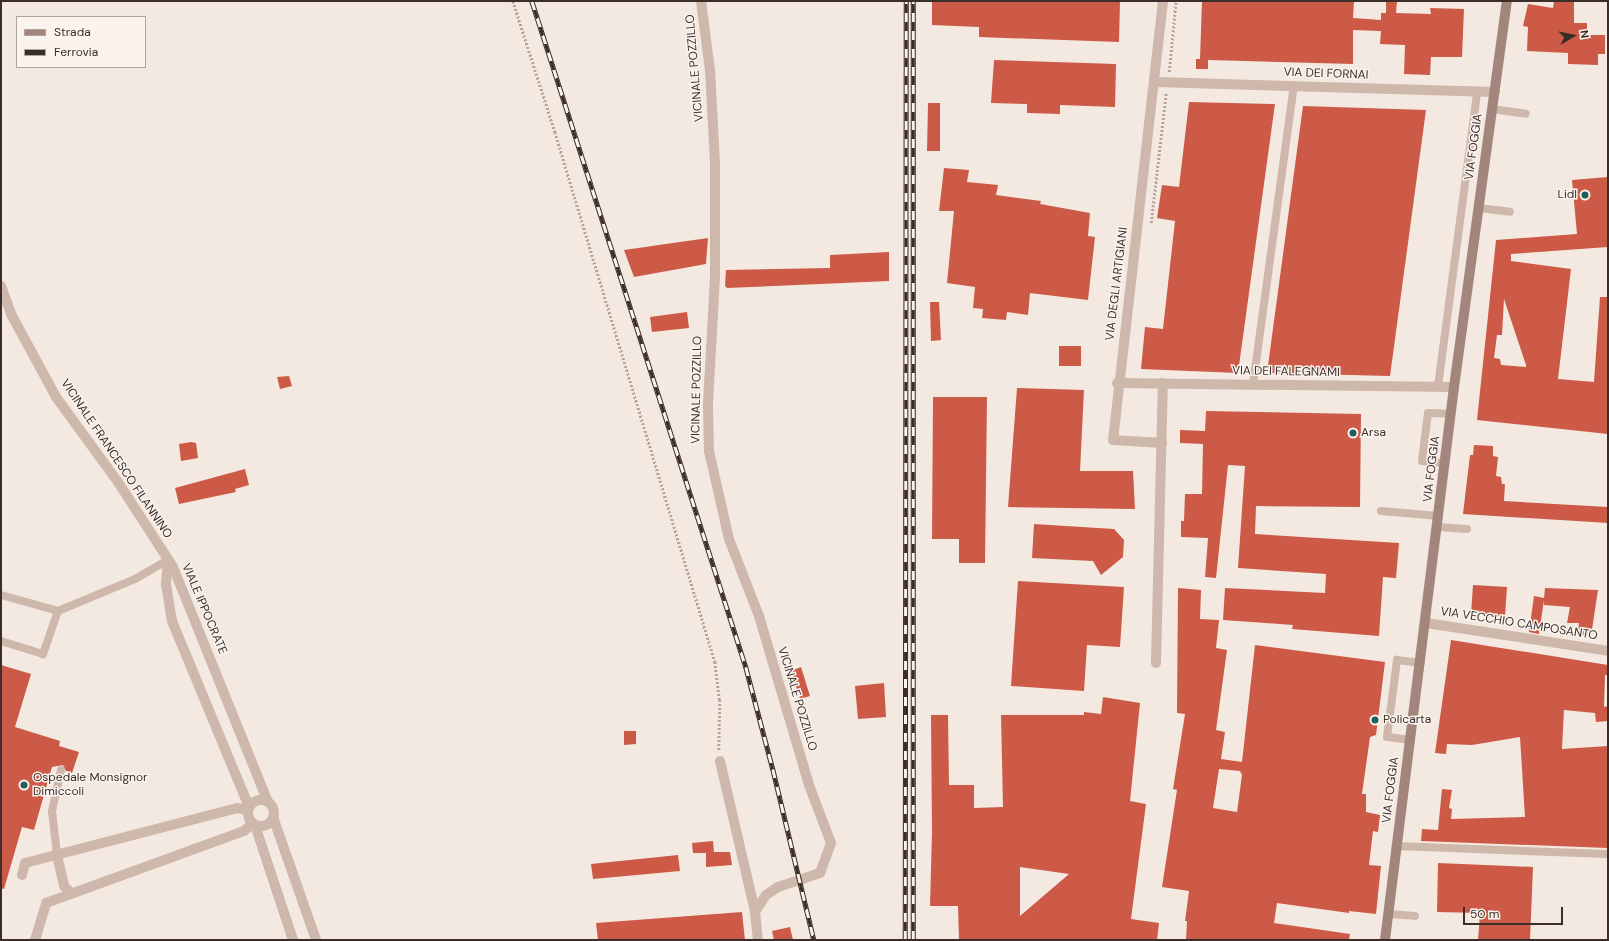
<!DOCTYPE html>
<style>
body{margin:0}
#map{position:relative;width:1609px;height:941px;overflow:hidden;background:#f4e9e0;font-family:"DM Sans",sans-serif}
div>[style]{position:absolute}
.building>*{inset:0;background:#cc5a47}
.path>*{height:2.5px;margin-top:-1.25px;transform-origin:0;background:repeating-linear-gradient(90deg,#baa195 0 2px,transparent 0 4px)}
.service>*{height:8px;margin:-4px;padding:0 4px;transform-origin:4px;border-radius:4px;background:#ceb7ab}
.minor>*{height:10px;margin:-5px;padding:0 5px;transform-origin:5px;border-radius:5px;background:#ceb7ab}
.tertiary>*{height:10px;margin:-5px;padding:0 5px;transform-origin:5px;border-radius:5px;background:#ceb7ab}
.tertiary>.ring{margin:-5px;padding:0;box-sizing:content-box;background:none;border:10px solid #ceb7ab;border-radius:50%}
.secondary>*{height:10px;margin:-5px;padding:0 5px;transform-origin:5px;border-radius:5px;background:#a2867c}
.rail>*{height:4.5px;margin-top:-2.25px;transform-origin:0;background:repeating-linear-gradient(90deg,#fbf3ed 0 9px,#3b2e2a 0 18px);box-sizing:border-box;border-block:1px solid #3b2e2a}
.dots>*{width:11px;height:11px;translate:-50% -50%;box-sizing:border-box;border:2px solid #fbf3ed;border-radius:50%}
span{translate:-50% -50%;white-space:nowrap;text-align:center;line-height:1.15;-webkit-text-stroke:3px #fbf3ed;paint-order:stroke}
.street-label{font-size:12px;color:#3b2e2a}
.poi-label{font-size:12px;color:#3b2e2a}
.right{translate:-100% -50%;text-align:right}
.left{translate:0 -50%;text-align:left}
.frame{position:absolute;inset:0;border:2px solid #3b2e2a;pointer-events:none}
.legend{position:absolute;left:16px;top:16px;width:130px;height:52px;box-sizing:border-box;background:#fbf3ed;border:1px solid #aea49f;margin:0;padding:5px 7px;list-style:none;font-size:12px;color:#3b2e2a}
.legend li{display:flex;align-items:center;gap:8px;height:20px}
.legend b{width:20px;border:1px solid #aea49f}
.north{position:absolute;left:1553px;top:16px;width:40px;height:40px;-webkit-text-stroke:3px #fbf3ed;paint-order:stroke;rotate:81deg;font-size:11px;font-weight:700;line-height:16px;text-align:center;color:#3b2e2a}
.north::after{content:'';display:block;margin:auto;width:14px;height:18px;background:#3b2e2a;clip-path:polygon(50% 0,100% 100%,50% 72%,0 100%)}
.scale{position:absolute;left:1463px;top:907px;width:100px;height:18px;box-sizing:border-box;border:2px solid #3b2e2a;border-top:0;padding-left:5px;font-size:12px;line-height:14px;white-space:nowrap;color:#3b2e2a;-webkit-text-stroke:3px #fbf3ed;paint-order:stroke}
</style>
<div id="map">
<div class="building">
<div style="clip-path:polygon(932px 1px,1120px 1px,1119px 42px,979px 37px,979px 27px,932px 25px)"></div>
<div style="clip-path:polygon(1202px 1px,1354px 1px,1353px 18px,1381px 20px,1381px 13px,1386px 13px,1386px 1px,1397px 1px,1396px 13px,1431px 14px,1430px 8px,1464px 9px,1462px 57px,1431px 57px,1430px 75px,1404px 74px,1405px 45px,1380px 44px,1381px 31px,1353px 30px,1353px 64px,1208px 60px,1208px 69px,1196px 69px,1196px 59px,1200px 59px)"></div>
<div style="clip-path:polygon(1554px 1px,1574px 1px,1574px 23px,1587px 23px,1587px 35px,1605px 35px,1605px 54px,1598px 54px,1598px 65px,1568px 64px,1568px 53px,1527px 51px,1528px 27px,1523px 26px,1528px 4px,1553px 8px)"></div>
<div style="clip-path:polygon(994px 60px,1116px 64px,1115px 107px,1060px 105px,1060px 114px,1027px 113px,1027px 104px,991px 103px)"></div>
<div style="clip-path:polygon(1189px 102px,1275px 104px,1238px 373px,1141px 369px,1145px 327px,1163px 329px,1175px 221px,1157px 218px,1162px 185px,1179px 187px)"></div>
<div style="clip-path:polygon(928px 103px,940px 103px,940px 151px,927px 151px)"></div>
<div style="clip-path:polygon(1303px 106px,1426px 110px,1390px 376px,1267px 373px)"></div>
<div style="clip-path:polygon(944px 168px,969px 170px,967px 182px,998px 185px,996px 195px,1041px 201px,1040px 204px,1090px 213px,1088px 236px,1095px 237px,1088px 300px,1030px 293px,1028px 315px,1007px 312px,1006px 320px,982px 318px,983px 309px,973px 308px,975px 287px,947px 283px,954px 211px,939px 211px)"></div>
<div style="clip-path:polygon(evenodd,1608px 177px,1608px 247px,1511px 254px,1511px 261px,1571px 269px,1558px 379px,1594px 382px,1600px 297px,1608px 297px,1608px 434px,1477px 420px,1496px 240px,1577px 234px,1572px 180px,1608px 177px,1504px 299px,1526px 365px,1526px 367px,1501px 365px,1500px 359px,1494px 358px,1497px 335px,1502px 335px,1504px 299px)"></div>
<div style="clip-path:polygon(708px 238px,706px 264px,634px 277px,624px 250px)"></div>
<div style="clip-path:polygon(889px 252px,889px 281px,727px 288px,725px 286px,726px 270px,830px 268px,830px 255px)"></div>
<div style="clip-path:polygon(930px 302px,939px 302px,941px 340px,931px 341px)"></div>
<div style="clip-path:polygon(687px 312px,689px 328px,652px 332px,650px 317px)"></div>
<div style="clip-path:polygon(1059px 346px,1081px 346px,1081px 366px,1059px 366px)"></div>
<div style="clip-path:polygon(289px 376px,292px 386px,280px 389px,277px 377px)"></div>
<div style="clip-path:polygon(1017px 388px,1084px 390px,1080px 471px,1133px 471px,1135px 509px,1008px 507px)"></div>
<div style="clip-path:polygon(933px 397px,987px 397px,985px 563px,959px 563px,959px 539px,932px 539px)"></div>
<div style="clip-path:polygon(1206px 411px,1361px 414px,1360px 507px,1256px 506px,1255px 534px,1399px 543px,1396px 578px,1383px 577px,1379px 636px,1292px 629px,1293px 625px,1223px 620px,1225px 588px,1325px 593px,1326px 574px,1238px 568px,1245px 466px,1228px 465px,1216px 578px,1205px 577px,1208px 538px,1181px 537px,1181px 521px,1184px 521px,1185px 494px,1202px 494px,1203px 444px,1180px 443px,1180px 430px,1205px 431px)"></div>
<div style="clip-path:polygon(191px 442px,196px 443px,198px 458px,181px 461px,179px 444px)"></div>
<div style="clip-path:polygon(1474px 445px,1493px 446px,1493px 456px,1498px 457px,1496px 476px,1501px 477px,1502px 484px,1505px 484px,1504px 501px,1608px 507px,1608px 523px,1463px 514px,1470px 455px,1473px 455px)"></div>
<div style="clip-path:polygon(245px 469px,249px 485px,235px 489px,236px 492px,179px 504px,175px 488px)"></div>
<div style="clip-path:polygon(1034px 524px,1114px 529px,1124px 540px,1123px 557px,1101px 575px,1093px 561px,1032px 558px)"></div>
<div style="clip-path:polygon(1018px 581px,1124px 587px,1120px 647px,1087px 645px,1084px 691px,1011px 686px)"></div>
<div style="clip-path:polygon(1473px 585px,1507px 587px,1505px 616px,1471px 614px)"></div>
<div style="clip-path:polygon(evenodd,1178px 588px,1201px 590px,1200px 619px,1219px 620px,1216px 648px,1227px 650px,1216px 730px,1225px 732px,1221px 759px,1242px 762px,1255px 645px,1385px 662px,1376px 735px,1370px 737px,1362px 794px,1366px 794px,1366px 812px,1380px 815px,1378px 832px,1373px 831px,1369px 865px,1381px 866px,1376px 914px,1349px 911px,1349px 913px,1277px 903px,1274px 923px,1350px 934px,1349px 940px,1186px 940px,1187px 921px,1185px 921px,1189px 891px,1162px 887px,1177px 790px,1173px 789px,1185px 714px,1177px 713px,1178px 588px,1219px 769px,1240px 771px,1242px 775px,1237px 812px,1213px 808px,1219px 769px)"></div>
<div style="clip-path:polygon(1545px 588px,1598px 590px,1591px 636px,1578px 634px,1579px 623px,1567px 623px,1570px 607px,1544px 605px,1544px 600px,1539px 634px,1529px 632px,1534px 596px,1544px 598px)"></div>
<div style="clip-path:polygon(1451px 640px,1608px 665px,1608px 675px,1605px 675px,1604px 707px,1608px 706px,1608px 721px,1596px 722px,1595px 713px,1564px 710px,1562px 749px,1608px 746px,1608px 848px,1421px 841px,1422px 829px,1438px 830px,1442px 789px,1452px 790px,1449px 808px,1452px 809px,1451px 819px,1525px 817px,1520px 737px,1472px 745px,1447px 744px,1446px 754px,1435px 753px)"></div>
<div style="clip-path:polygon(1px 665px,31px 674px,15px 727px,60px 741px,59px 746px,79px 752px,72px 773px,66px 771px,63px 765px,52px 767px,34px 830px,22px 827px,4px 889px,1px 888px)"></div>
<div style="clip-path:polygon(801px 667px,810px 696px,800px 699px,791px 671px)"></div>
<div style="clip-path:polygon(884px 683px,886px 717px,858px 719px,855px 686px)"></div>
<div style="clip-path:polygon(evenodd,1103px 697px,1140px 703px,1130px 801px,1146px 804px,1131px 919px,1159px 923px,1157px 940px,959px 940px,958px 906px,930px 906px,932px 832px,931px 715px,948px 715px,949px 785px,974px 785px,974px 808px,1003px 807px,1001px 715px,1084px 715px,1084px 712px,1101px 714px,1103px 697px,1020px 867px,1069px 874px,1020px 916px,1020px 867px)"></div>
<div style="clip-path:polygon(624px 731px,636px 731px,636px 744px,624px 745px)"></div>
<div style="clip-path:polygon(713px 841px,714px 852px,730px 852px,732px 865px,706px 867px,706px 853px,693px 853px,692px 843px)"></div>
<div style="clip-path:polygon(678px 855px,680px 871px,593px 879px,591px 864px)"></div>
<div style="clip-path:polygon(1438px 863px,1533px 867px,1530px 940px,1478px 940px,1480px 913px,1437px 912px)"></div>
<div style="clip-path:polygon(742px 912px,745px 940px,598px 940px,596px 923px)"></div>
<div style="clip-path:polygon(790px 927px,793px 940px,774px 940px,772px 931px)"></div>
</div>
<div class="path">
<div style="left:513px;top:1px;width:138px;rotate:72.2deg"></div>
<div style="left:555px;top:132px;width:554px;rotate:73.2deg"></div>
<div style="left:715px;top:662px;width:38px;rotate:83deg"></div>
<div style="left:720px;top:700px;width:51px;rotate:91.1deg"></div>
<div style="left:1169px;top:72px;width:71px;rotate:-84.4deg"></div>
<div style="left:1151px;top:223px;width:131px;rotate:-83.4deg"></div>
</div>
<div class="service">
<div style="left:1492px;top:109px;width:34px;rotate:8deg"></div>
<div style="left:1479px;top:208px;width:31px;rotate:7deg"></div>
<div style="left:1253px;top:384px;width:301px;rotate:-82.2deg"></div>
<div style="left:1438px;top:386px;width:297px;rotate:-82.4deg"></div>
<div style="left:1445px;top:463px;width:23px;rotate:-175deg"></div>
<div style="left:1422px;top:461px;width:48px;rotate:-82.9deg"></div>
<div style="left:1428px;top:413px;width:23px;rotate:2deg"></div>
<div style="left:1381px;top:511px;width:58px;rotate:4.9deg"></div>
<div style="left:1438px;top:527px;width:29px;rotate:4deg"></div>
<div style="left:1px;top:595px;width:59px;rotate:15.7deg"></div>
<div style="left:58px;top:611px;width:46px;rotate:109.2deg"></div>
<div style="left:43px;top:654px;width:44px;rotate:-162.8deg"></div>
<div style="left:58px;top:611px;width:83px;rotate:-22.6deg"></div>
<div style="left:135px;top:579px;width:38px;rotate:-30deg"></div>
<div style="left:1411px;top:740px;width:24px;rotate:-173deg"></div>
<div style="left:1387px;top:737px;width:78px;rotate:-82.6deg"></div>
<div style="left:1397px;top:660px;width:24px;rotate:7deg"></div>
<div style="left:1397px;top:846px;width:211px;rotate:2.2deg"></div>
<div style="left:57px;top:855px;width:44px;rotate:-96.5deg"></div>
<div style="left:52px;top:811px;width:42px;rotate:-77.6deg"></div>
<div style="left:1388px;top:914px;width:27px;rotate:4deg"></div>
</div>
<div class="minor">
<div style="left:701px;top:1px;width:70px;rotate:82.6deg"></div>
<div style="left:710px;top:70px;width:93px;rotate:86.9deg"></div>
<div style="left:715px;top:163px;width:115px;rotate:90deg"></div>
<div style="left:715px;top:278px;width:127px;rotate:93.2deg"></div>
<div style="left:708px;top:405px;width:46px;rotate:88.8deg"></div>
<div style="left:709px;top:451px;width:90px;rotate:77.2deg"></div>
<div style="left:729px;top:539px;width:83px;rotate:68.7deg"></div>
<div style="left:759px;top:616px;width:176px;rotate:73.5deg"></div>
<div style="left:809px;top:785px;width:62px;rotate:69.2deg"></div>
<div style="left:831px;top:843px;width:32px;rotate:110deg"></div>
<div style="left:820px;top:873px;width:44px;rotate:161.6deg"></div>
<div style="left:778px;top:887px;width:14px;rotate:146deg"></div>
<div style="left:766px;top:895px;width:20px;rotate:123deg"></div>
<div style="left:1156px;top:82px;width:339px;rotate:1.7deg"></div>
<div style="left:1117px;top:383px;width:337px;rotate:0.7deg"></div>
<div style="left:1162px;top:443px;width:49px;rotate:-176.5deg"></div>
<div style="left:1113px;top:440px;width:442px;rotate:-83.5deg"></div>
<div style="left:1426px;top:623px;width:184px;rotate:8.7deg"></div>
<div style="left:1156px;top:663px;width:280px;rotate:-88.6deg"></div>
<div style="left:720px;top:761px;width:155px;rotate:76.9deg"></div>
<div style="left:755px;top:912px;width:28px;rotate:84deg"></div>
<div style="left:57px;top:855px;width:32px;rotate:77deg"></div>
<div style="left:64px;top:886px;width:10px;rotate:45deg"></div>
<div style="left:22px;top:875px;width:12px;rotate:-76deg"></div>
<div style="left:25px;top:863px;width:219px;rotate:-14.5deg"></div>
<div style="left:237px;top:808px;width:11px;rotate:10deg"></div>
<div style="left:35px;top:940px;width:39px;rotate:-73deg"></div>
<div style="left:46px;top:903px;width:211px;rotate:-20deg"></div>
<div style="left:244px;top:831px;width:12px;rotate:-42deg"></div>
</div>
<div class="tertiary">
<div style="left:1px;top:286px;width:30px;rotate:70deg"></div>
<div style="left:11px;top:314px;width:94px;rotate:61.5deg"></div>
<div style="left:56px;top:397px;width:105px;rotate:53.9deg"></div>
<div style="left:118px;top:482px;width:101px;rotate:57.1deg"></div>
<div style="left:173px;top:567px;width:253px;rotate:68deg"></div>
<div style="left:168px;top:560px;width:24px;rotate:95deg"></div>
<div style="left:166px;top:584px;width:37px;rotate:81deg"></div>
<div style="left:172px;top:621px;width:201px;rotate:67.5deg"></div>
<div class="ring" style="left:248px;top:800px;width:16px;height:16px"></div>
<div style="left:273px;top:817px;width:130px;rotate:70.7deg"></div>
<div style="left:255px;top:825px;width:121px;rotate:71.7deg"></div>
</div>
<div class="secondary">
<div style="left:1385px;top:940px;width:557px;rotate:-82.89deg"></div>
<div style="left:1454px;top:387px;width:390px;rotate:-82.2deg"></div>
</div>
<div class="rail">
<div style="left:532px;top:1px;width:700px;rotate:72.19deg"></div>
<div style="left:746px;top:667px;width:106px;rotate:75.2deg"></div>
<div style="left:773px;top:769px;width:176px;rotate:76.5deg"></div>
<div style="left:905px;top:940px;width:939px;rotate:-89.94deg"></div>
<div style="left:913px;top:940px;width:939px;rotate:-90deg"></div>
</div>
<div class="dots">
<div style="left:1585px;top:195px;background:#1d5f5d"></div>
<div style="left:1353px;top:433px;background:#1d5f5d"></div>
<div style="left:1375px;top:720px;background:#1d5f5d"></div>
<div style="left:24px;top:785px;background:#1d5f5d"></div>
</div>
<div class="street-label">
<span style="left:695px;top:68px;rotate:-95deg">VICINALE POZZILLO</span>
<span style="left:1326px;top:74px;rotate:2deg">VIA DEI FORNAI</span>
<span style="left:1474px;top:147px;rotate:-82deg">VIA FOGGIA</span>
<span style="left:1117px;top:284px;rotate:-83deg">VIA DEGLI ARTIGIANI</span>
<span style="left:1286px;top:372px;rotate:1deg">VIA DEI FALEGNAMI</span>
<span style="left:697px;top:390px;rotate:-89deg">VICINALE POZZILLO</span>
<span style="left:116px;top:459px;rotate:56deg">VICINALE FRANCESCO FILANNINO</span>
<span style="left:1432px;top:469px;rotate:-83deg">VIA FOGGIA</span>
<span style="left:204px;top:609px;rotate:67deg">VIALE IPPOCRATE</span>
<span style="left:1519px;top:624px;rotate:9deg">VIA VECCHIO CAMPOSANTO</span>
<span style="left:797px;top:699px;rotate:73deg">VICINALE POZZILLO</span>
<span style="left:1391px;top:790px;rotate:-83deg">VIA FOGGIA</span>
</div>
<div class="poi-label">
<span class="right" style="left:1577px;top:195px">Lidl</span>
<span class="left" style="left:1361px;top:433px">Arsa</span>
<span class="left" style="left:1383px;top:720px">Policarta</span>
<span class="left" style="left:33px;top:785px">Ospedale Monsignor<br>Dimiccoli</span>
</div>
<div class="frame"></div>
<ul class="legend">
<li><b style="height:5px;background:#a2867c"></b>Strada</li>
<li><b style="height:5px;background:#3b2e2a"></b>Ferrovia</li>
</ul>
<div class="north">N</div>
<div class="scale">50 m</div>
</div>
